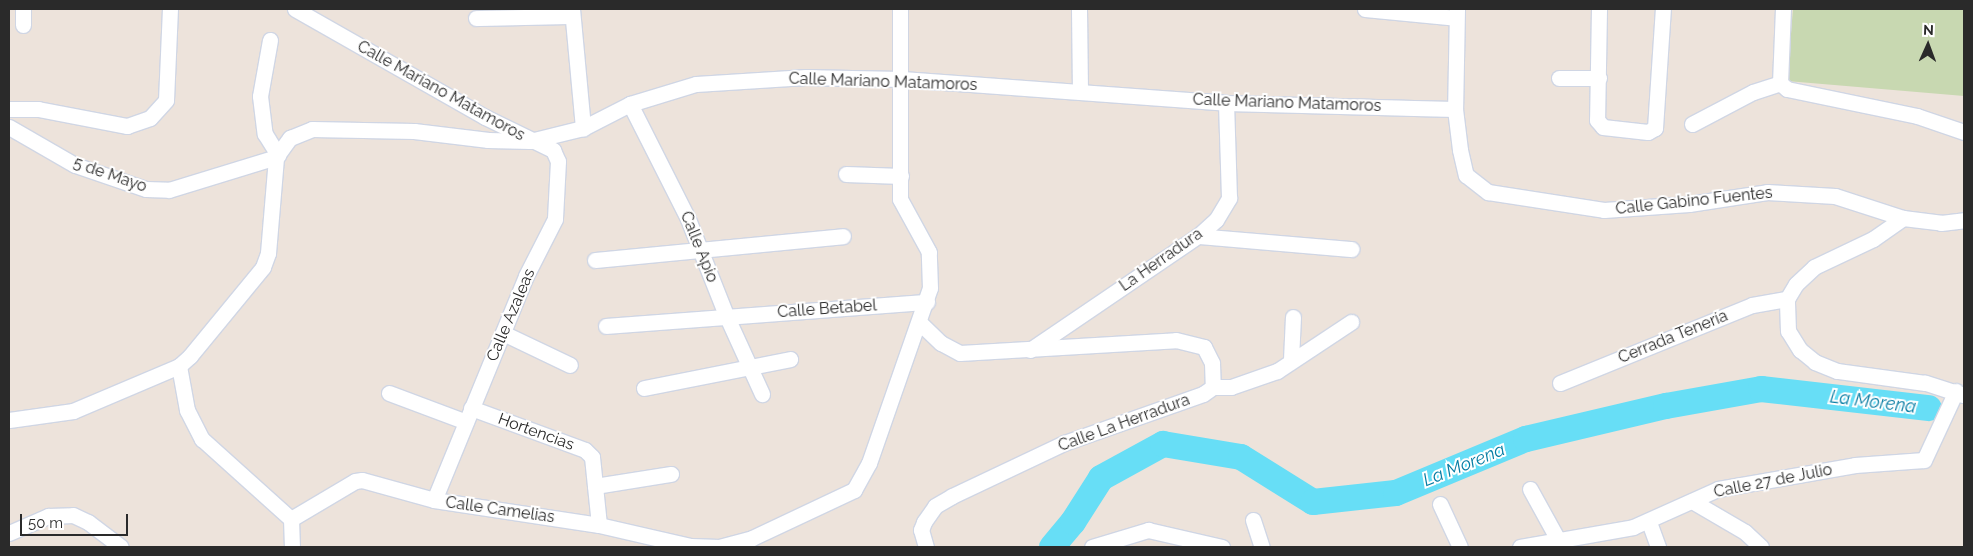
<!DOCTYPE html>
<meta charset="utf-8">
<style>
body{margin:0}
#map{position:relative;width:1973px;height:556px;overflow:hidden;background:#ede3db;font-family:Raleway,sans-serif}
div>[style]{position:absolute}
.cemetery>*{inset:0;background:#c8d8b1}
.river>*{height:26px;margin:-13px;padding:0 13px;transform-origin:13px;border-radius:13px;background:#67def6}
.roads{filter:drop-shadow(1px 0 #d0d6e4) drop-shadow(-1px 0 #d0d6e4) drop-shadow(0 1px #d0d6e4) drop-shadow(0 -1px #d0d6e4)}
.minor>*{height:15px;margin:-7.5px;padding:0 7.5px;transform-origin:7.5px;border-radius:7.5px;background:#fff}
span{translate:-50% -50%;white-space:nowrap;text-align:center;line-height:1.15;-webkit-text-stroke:4px #fff;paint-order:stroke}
.street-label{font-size:16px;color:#2a2a2a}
.water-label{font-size:18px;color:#057ca3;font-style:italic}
.frame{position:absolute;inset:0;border:10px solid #2a2a2a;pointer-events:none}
.north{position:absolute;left:1903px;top:20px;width:50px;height:50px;-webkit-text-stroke:4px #fff;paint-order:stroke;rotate:2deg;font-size:14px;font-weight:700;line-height:20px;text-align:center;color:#2a2a2a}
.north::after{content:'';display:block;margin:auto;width:18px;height:22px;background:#2a2a2a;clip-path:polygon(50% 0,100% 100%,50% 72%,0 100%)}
.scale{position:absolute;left:20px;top:514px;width:108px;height:22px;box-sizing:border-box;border:2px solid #2a2a2a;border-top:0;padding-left:6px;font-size:15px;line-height:18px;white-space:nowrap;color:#2a2a2a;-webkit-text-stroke:4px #fff;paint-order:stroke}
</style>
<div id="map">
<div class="cemetery">
<div style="clip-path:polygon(1793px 9px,1964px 9px,1964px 96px,1787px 81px)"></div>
</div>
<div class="river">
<div style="left:1052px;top:547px;width:33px;rotate:-50deg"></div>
<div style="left:1073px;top:522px;width:52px;rotate:-57.5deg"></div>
<div style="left:1101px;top:478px;width:71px;rotate:-28.7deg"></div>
<div style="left:1163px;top:444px;width:79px;rotate:9.5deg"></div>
<div style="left:1241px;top:457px;width:85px;rotate:32deg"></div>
<div style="left:1313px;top:502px;width:83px;rotate:-6.2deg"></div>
<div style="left:1396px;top:493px;width:141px;rotate:-22.6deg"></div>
<div style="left:1526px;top:439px;width:144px;rotate:-13.3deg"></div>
<div style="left:1666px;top:406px;width:97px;rotate:-10.1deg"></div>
<div style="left:1761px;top:389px;width:169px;rotate:6.5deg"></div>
</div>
<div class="roads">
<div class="minor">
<div style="left:295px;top:9px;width:219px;rotate:29.6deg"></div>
<div style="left:485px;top:117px;width:76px;rotate:25.9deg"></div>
<div style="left:553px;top:150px;width:12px;rotate:66deg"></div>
<div style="left:558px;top:161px;width:58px;rotate:93deg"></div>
<div style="left:555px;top:219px;width:64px;rotate:117deg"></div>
<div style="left:526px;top:276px;width:242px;rotate:112.3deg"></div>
<div style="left:572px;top:9px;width:120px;rotate:84.7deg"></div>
<div style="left:1079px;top:9px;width:83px;rotate:89.3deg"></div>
<div style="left:1365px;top:9px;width:91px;rotate:5.6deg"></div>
<div style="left:1457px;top:9px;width:100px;rotate:91.1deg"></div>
<div style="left:1455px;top:109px;width:41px;rotate:83deg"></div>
<div style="left:1460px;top:150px;width:26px;rotate:77deg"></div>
<div style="left:1466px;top:175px;width:28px;rotate:38deg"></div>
<div style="left:1488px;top:192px;width:117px;rotate:8.8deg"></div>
<div style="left:1604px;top:210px;width:85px;rotate:-4deg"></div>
<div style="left:1689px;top:204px;width:79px;rotate:-8.7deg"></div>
<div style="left:1767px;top:192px;width:68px;rotate:3.4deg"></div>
<div style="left:1835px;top:196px;width:71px;rotate:17.9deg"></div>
<div style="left:1599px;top:9px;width:111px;rotate:91deg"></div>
<div style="left:1597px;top:120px;width:9px;rotate:49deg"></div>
<div style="left:1603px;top:127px;width:45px;rotate:6.3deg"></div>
<div style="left:1648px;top:132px;width:8px;rotate:-30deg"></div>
<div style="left:1655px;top:128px;width:119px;rotate:-86.2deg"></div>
<div style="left:476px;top:18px;width:96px;rotate:-1.2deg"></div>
<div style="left:23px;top:25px;width:16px;rotate:-90deg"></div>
<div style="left:270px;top:40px;width:57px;rotate:100.1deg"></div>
<div style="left:260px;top:96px;width:38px;rotate:83deg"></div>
<div style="left:265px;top:134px;width:25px;rotate:58deg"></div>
<div style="left:1559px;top:78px;width:40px"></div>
<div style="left:1780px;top:83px;width:9px;rotate:41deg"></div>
<div style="left:1787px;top:89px;width:133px;rotate:11.7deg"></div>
<div style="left:1917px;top:116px;width:50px;rotate:18.8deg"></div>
<div style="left:1780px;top:83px;width:74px;rotate:-87.7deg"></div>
<div style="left:630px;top:104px;width:129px;rotate:63.2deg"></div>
<div style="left:688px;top:219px;width:103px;rotate:68.4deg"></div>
<div style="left:726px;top:315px;width:87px;rotate:65.5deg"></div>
<div style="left:9px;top:109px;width:29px"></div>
<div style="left:38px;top:109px;width:91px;rotate:10.8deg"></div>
<div style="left:127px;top:126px;width:24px;rotate:-19deg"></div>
<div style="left:150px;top:118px;width:24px;rotate:-48deg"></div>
<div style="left:166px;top:100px;width:91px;rotate:-87.5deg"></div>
<div style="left:1692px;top:124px;width:69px;rotate:-27.7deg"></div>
<div style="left:1753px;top:92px;width:28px;rotate:-18deg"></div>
<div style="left:9px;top:127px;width:76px;rotate:29.9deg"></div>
<div style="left:75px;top:165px;width:75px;rotate:18.7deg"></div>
<div style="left:146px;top:189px;width:23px;rotate:2deg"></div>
<div style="left:169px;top:190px;width:112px;rotate:-17.1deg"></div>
<div style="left:846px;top:174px;width:55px;rotate:2.1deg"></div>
<div style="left:1198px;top:236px;width:154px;rotate:4.9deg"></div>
<div style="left:595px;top:260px;width:249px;rotate:-5.5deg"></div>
<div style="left:920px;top:323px;width:29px;rotate:44deg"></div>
<div style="left:941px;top:343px;width:21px;rotate:28deg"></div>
<div style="left:960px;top:353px;width:216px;rotate:-3.4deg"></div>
<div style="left:1176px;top:340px;width:29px;rotate:14deg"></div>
<div style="left:1204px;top:347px;width:18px;rotate:63deg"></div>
<div style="left:1212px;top:363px;width:24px;rotate:88deg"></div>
<div style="left:606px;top:326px;width:322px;rotate:-4.3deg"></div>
<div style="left:503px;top:333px;width:74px;rotate:25.5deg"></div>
<div style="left:1030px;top:350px;width:203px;rotate:-34.2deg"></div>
<div style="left:1198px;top:236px;width:24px;rotate:-42deg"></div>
<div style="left:1216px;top:220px;width:26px;rotate:-59deg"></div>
<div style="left:1229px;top:198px;width:95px;rotate:-91.8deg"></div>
<div style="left:1291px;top:359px;width:42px;rotate:-87.3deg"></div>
<div style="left:179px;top:366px;width:45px;rotate:79.7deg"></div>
<div style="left:187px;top:410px;width:33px;rotate:63deg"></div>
<div style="left:202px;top:439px;width:120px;rotate:42deg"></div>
<div style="left:291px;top:519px;width:28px;rotate:88deg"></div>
<div style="left:1560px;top:383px;width:207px;rotate:-22.1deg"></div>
<div style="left:1752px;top:305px;width:36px;rotate:-10deg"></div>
<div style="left:644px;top:388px;width:149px;rotate:-11.2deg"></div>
<div style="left:389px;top:393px;width:82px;rotate:20.6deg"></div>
<div style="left:1963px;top:395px;width:40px;rotate:-162deg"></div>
<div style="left:1925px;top:383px;width:89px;rotate:-172.2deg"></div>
<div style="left:1837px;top:371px;width:24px;rotate:-158deg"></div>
<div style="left:1815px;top:362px;width:19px;rotate:-141deg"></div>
<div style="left:1800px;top:350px;width:22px;rotate:-122deg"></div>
<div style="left:1788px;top:331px;width:32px;rotate:-92deg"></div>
<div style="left:1787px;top:299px;width:17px;rotate:-59deg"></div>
<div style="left:1796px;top:284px;width:25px;rotate:-43deg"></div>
<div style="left:1814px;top:267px;width:65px;rotate:-25.4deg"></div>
<div style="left:1873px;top:239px;width:37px;rotate:-35deg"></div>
<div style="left:1903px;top:218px;width:38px;rotate:7deg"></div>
<div style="left:1941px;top:223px;width:23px;rotate:-7deg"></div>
<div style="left:471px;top:408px;width:121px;rotate:20.2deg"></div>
<div style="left:585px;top:450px;width:10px;rotate:45deg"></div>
<div style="left:592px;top:457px;width:68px;rotate:84.1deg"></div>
<div style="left:9px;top:420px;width:65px;rotate:-8deg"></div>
<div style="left:73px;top:411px;width:115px;rotate:-23deg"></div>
<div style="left:179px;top:366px;width:15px;rotate:-42deg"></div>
<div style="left:190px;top:356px;width:115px;rotate:-50.6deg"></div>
<div style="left:263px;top:267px;width:15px;rotate:-70deg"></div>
<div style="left:268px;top:253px;width:96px;rotate:-85.2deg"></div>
<div style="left:276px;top:157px;width:24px;rotate:-54deg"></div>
<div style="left:290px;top:138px;width:24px;rotate:-22deg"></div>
<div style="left:312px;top:129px;width:102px;rotate:1.1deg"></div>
<div style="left:414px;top:131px;width:75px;rotate:6.9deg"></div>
<div style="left:488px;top:140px;width:42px;rotate:1.4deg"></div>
<div style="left:530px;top:141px;width:55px;rotate:-13.8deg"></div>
<div style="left:583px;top:128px;width:53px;rotate:-27.1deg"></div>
<div style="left:630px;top:104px;width:69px;rotate:-16.9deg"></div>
<div style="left:696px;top:84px;width:110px;rotate:-3.6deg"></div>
<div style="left:806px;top:77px;width:96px;rotate:1.2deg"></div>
<div style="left:902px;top:79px;width:325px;rotate:4.2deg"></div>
<div style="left:1226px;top:103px;width:229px;rotate:1.5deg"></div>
<div style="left:595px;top:486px;width:77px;rotate:-9deg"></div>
<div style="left:1530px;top:489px;width:66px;rotate:61.1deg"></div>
<div style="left:1692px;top:501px;width:61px;rotate:30.3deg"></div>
<div style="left:1745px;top:532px;width:22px;rotate:43deg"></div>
<div style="left:1440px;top:504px;width:47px;rotate:65.1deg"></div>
<div style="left:291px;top:519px;width:74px;rotate:-30.7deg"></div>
<div style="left:355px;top:481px;width:7px;rotate:-8deg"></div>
<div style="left:362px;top:480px;width:75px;rotate:15.5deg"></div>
<div style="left:434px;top:500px;width:167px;rotate:8.6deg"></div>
<div style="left:599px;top:525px;width:93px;rotate:13deg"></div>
<div style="left:690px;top:546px;width:29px;rotate:2deg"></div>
<div style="left:719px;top:547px;width:34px;rotate:-15deg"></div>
<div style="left:752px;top:538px;width:113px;rotate:-25.2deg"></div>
<div style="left:854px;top:490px;width:31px;rotate:-61deg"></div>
<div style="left:869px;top:463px;width:185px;rotate:-70.8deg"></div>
<div style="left:930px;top:288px;width:36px;rotate:-92deg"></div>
<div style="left:929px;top:252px;width:60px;rotate:-118.7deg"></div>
<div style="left:900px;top:199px;width:190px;rotate:-90deg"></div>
<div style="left:1253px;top:520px;width:28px;rotate:72deg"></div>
<div style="left:1649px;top:522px;width:27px;rotate:70deg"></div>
<div style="left:9px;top:533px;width:43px;rotate:-23.6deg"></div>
<div style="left:48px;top:516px;width:25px;rotate:-2deg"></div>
<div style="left:73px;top:515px;width:17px;rotate:25deg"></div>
<div style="left:88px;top:522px;width:41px;rotate:37.1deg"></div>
<div style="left:926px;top:547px;width:18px;rotate:-106deg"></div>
<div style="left:921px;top:530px;width:9px;rotate:-69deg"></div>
<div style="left:924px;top:522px;width:19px;rotate:-55deg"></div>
<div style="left:935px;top:506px;width:20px;rotate:-30deg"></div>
<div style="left:952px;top:496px;width:124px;rotate:-25.3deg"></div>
<div style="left:1064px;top:443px;width:147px;rotate:-19.4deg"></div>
<div style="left:1203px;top:394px;width:12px;rotate:-35deg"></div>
<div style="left:1213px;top:387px;width:18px"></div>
<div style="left:1231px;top:387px;width:49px;rotate:-19.2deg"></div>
<div style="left:1277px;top:371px;width:89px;rotate:-33.5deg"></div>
<div style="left:1092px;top:547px;width:59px;rotate:-16.9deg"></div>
<div style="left:1148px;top:530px;width:76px;rotate:12.9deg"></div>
<div style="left:1520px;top:547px;width:115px;rotate:-10deg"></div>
<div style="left:1633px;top:527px;width:93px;rotate:-24.1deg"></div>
<div style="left:1718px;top:489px;width:139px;rotate:-9.9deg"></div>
<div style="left:1855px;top:465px;width:69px;rotate:-4.1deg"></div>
<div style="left:1924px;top:460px;width:76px;rotate:-65.1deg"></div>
</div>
</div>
<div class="street-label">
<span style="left:883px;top:82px;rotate:2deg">Calle Mariano Matamoros</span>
<span style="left:441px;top:91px;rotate:29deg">Calle Mariano Matamoros</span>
<span style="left:1287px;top:103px;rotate:2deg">Calle Mariano Matamoros</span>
<span style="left:110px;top:175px;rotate:19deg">5 de Mayo</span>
<span style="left:1694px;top:201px;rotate:-6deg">Calle Gabino Fuentes</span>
<span style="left:699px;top:247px;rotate:68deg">Calle Apio</span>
<span style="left:1161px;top:260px;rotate:-35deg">La Herradura</span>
<span style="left:827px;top:309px;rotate:-4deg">Calle Betabel</span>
<span style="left:511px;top:315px;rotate:-67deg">Calle Azaleas</span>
<span style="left:1673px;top:337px;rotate:-22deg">Cerrada Tenería</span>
<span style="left:1124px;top:423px;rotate:-20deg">Calle La Herradura</span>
<span style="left:536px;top:432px;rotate:20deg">Hortencias</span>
<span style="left:1773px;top:481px;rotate:-11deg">Calle 27 de Julio</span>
<span style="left:500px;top:510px;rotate:8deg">Calle Camelias</span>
</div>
<div class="water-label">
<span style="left:1873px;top:402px;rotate:7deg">La Morena</span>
<span style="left:1464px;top:465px;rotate:-22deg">La Morena</span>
</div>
<div class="frame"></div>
<div class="north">N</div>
<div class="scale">50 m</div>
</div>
